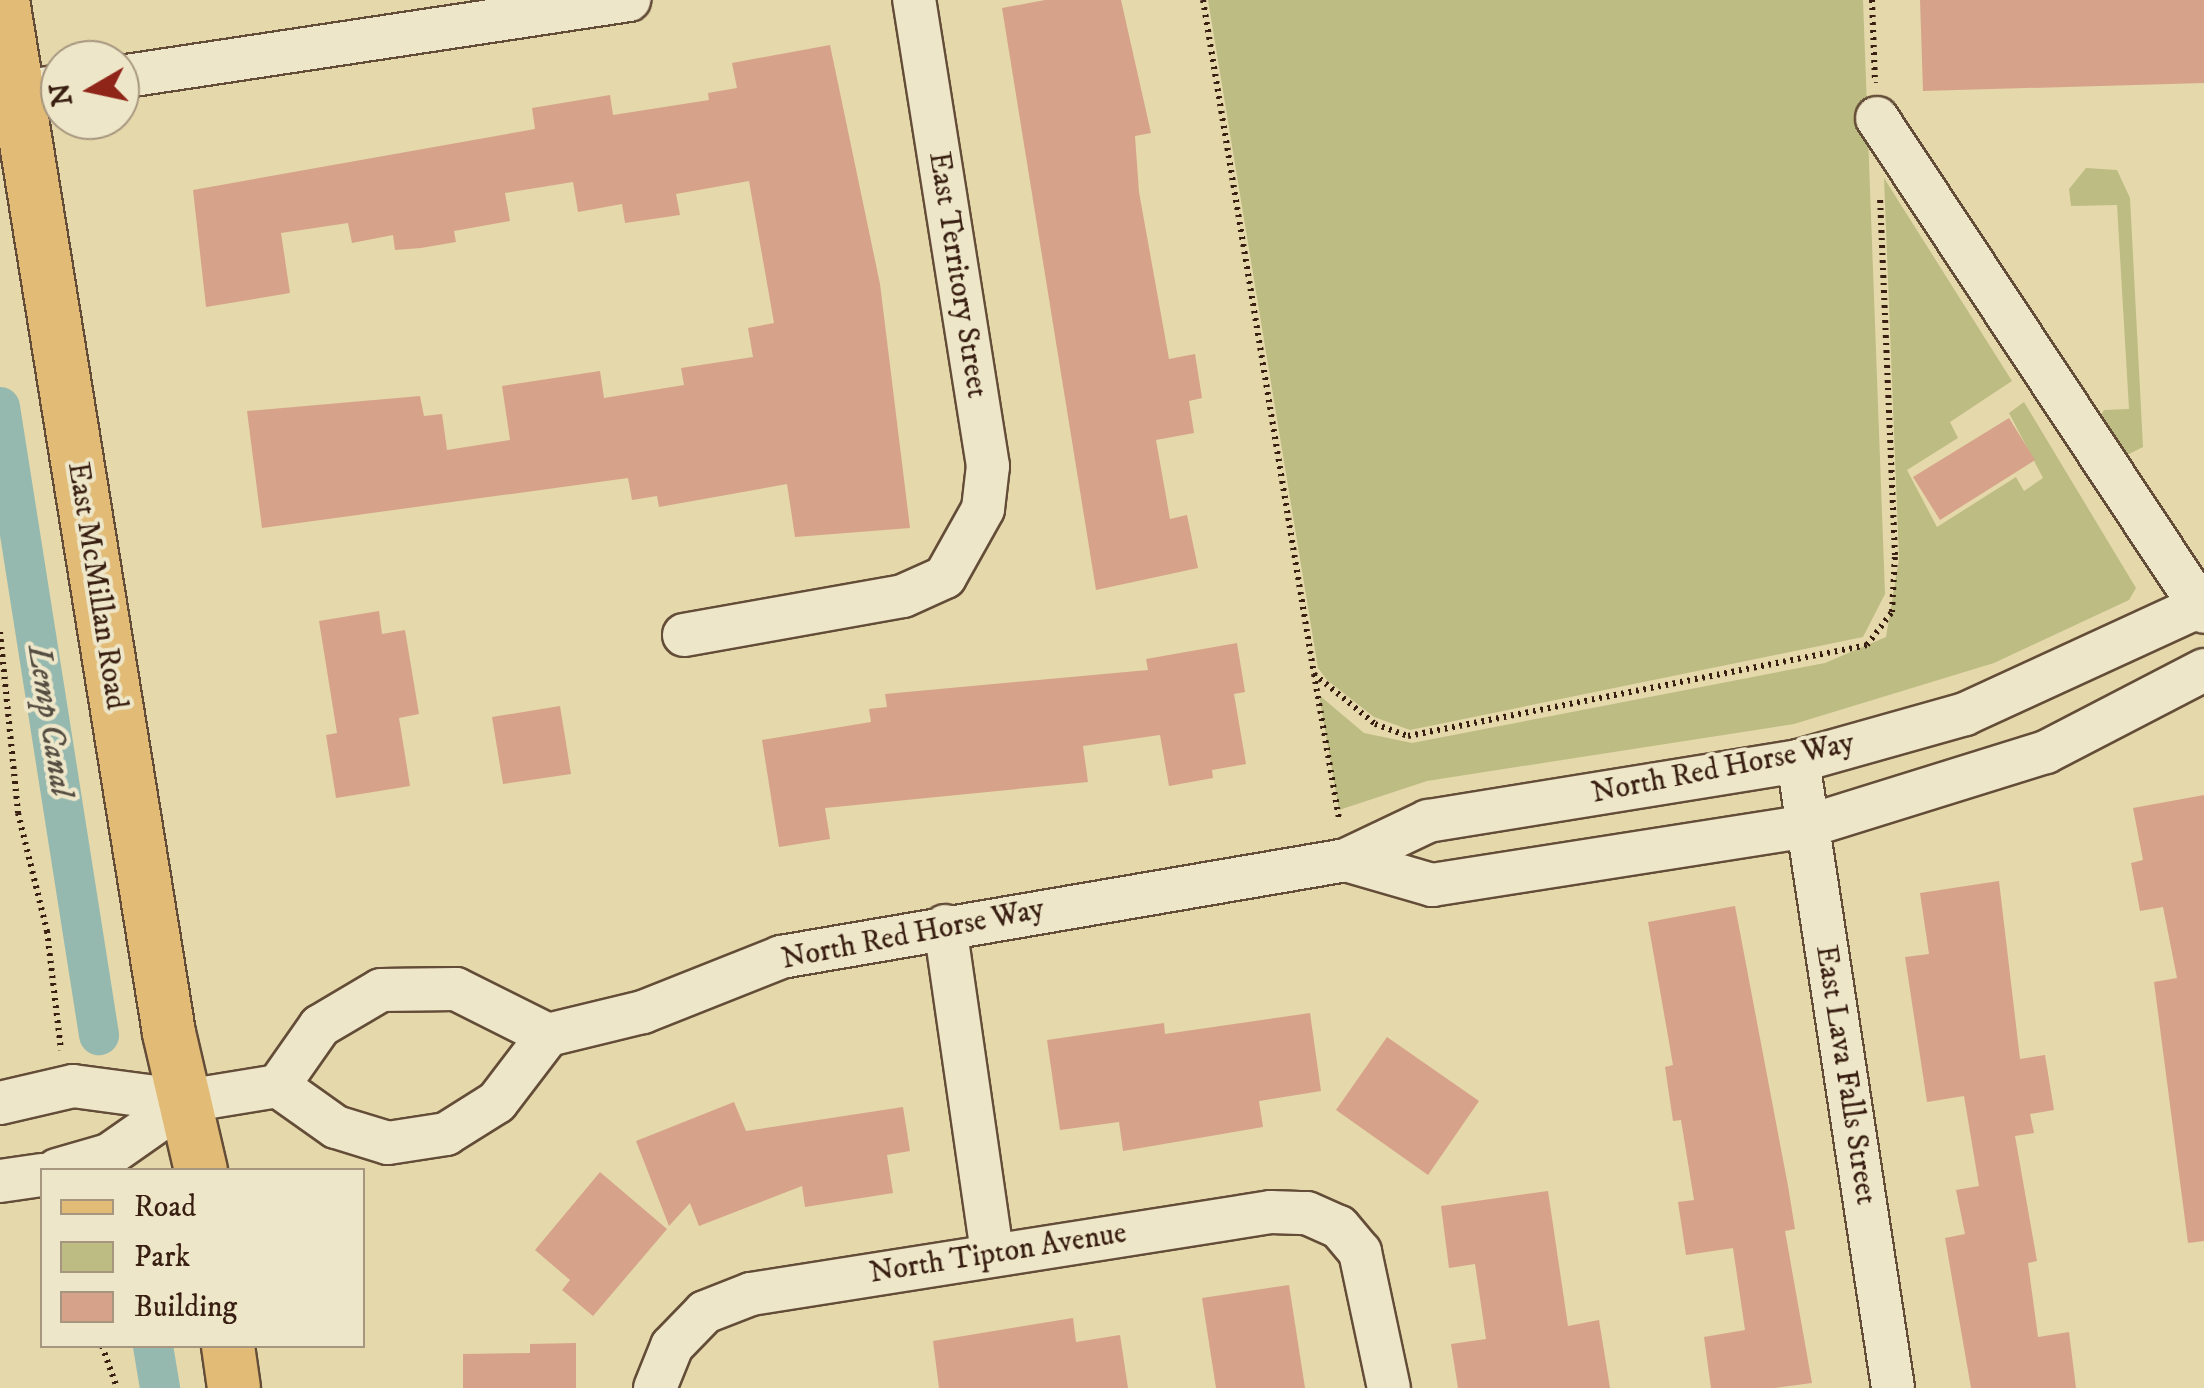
<!DOCTYPE html>
<style>
body{margin:0}
#map{position:relative;width:2204px;height:1388px;overflow:hidden;background:#e5d8ab;font-family:"IM FELL DW Pica",serif}
div>[style]{position:absolute}
.green>*{inset:0;background:#bdbc83}
.canal>*{height:40px;margin:-20px;padding:0 20px;transform-origin:20px;border-radius:20px;background:#96b9af}
.building>*{inset:0;background:#d6a38a}
.path>*{height:6px;margin-top:-3px;transform-origin:0;background:repeating-linear-gradient(90deg,#391f12 0 2.5px,transparent 0 7.5px)}
.roads{filter:drop-shadow(2px 0 #644d38) drop-shadow(-2px 0 #644d38) drop-shadow(0 2px #644d38) drop-shadow(0 -2px #644d38)}
.minor>*{height:42px;margin:-21px;padding:0 21px;transform-origin:21px;border-radius:21px;background:#eee6c8}
.major>*{height:52px;margin:-26px;padding:0 26px;transform-origin:26px;border-radius:26px;background:#e2bc76}
span{translate:-50% -50%;white-space:nowrap;text-align:center;line-height:1.15;-webkit-text-stroke:8px #eee6c8;paint-order:stroke}
.street-label{font-size:30px;color:#391f12}
.water-label{font-size:32px;color:#554d41;font-style:italic}
.legend{position:absolute;left:40px;top:1168px;width:325px;height:180px;box-sizing:border-box;background:#eee6c8;border:2px solid #a6967f;margin:0;padding:12px 18px;list-style:none;font-size:30px;color:#391f12}
.legend li{display:flex;align-items:center;gap:20px;height:50px}
.legend b{width:50px;border:2px solid #a6967f}
.north{position:absolute;left:40px;top:40px;width:100px;height:100px;box-sizing:border-box;background:#eee6c8;border:2px solid #a6967f;border-radius:50%;rotate:261deg;font-size:28px;font-weight:700;line-height:40px;text-align:center;color:#391f12}
.north::after{content:'';display:block;margin:auto;width:35px;height:45px;background:#8f2418;clip-path:polygon(50% 0,100% 100%,50% 72%,0 100%)}
</style>
<div id="map">
<div class="green">
<div style="clip-path:polygon(1208px 0,1863px 0,1885px 594px,1863px 637px,1410px 730px,1374px 717px,1327px 680px,1318px 668px)"></div>
<div style="clip-path:polygon(2086px 168px,2117px 170px,2130px 198px,2143px 447px,2127px 455px,2106px 448px,2097px 421px,2104px 410px,2129px 409px,2117px 205px,2071px 206px,2069px 189px)"></div>
<div style="clip-path:polygon(1884px 178px,2012px 381px,1950px 422px,1958px 438px,1907px 470px,1937px 527px,2016px 477px,2024px 491px,2043px 478px,2009px 413px,2024px 402px,2136px 588px,2129px 600px,1994px 663px,1794px 724px,1427px 781px,1339px 810px,1319px 695px,1364px 733px,1412px 743px,1825px 663px,1886px 637px,1899px 559px)"></div>
</div>
<div class="canal">
<div style="left:0;top:407px;width:636px;rotate:81.04deg"></div>
<div style="left:153px;top:1346px;width:43px;rotate:80.5deg"></div>
</div>
<div class="building">
<div style="clip-path:polygon(1045px 0,1121px 0,1151px 133px,1135px 136px,1139px 192px,1169px 359px,1195px 354px,1202px 398px,1189px 401px,1194px 433px,1156px 440px,1170px 519px,1187px 515px,1198px 568px,1096px 590px,1002px 8px)"></div>
<div style="clip-path:polygon(1920px 0,2204px 0,2204px 83px,1923px 91px)"></div>
<div style="clip-path:polygon(830px 45px,880px 284px,910px 528px,795px 537px,787px 484px,659px 507px,657px 496px,632px 500px,628px 478px,262px 528px,247px 411px,420px 396px,424px 416px,442px 414px,447px 450px,510px 440px,502px 386px,600px 371px,604px 398px,684px 385px,681px 368px,753px 357px,748px 328px,774px 323px,749px 181px,676px 194px,680px 215px,625px 223px,622px 204px,578px 212px,573px 182px,505px 193px,510px 221px,454px 231px,456px 242px,421px 248px,395px 250px,393px 235px,352px 243px,348px 223px,281px 233px,290px 293px,206px 307px,193px 190px,535px 129px,532px 108px,610px 95px,613px 115px,709px 100px,708px 93px,737px 88px,732px 63px)"></div>
<div style="clip-path:polygon(2009px 418px,2035px 460px,1940px 520px,1913px 477px)"></div>
<div style="clip-path:polygon(379px 611px,382px 634px,405px 630px,419px 714px,399px 718px,410px 786px,336px 798px,326px 735px,337px 733px,319px 621px)"></div>
<div style="clip-path:polygon(1237px 643px,1245px 692px,1234px 694px,1246px 764px,1212px 770px,1213px 778px,1169px 786px,1160px 735px,1083px 746px,1088px 782px,825px 808px,830px 839px,779px 847px,762px 740px,871px 722px,869px 709px,887px 707px,885px 694px,1148px 670px,1146px 659px)"></div>
<div style="clip-path:polygon(560px 706px,571px 774px,503px 784px,492px 717px)"></div>
<div style="clip-path:polygon(2204px 795px,2204px 1241px,2188px 1243px,2154px 982px,2177px 978px,2163px 907px,2140px 911px,2131px 863px,2143px 860px,2133px 808px)"></div>
<div style="clip-path:polygon(1999px 881px,2020px 1059px,2045px 1055px,2054px 1110px,2030px 1114px,2034px 1133px,2015px 1136px,2037px 1261px,2028px 1263px,2038px 1337px,2069px 1332px,2076px 1388px,1971px 1388px,1945px 1238px,1965px 1234px,1956px 1190px,1979px 1186px,1964px 1096px,1927px 1102px,1905px 957px,1929px 954px,1920px 893px)"></div>
<div style="clip-path:polygon(1735px 906px,1788px 1186px,1795px 1229px,1785px 1231px,1812px 1383px,1775px 1388px,1711px 1388px,1704px 1337px,1745px 1330px,1733px 1248px,1686px 1255px,1678px 1202px,1694px 1200px,1681px 1120px,1673px 1121px,1665px 1067px,1673px 1065px,1648px 922px)"></div>
<div style="clip-path:polygon(1310px 1013px,1321px 1091px,1259px 1101px,1263px 1127px,1123px 1151px,1119px 1122px,1060px 1130px,1047px 1040px,1164px 1023px,1165px 1034px)"></div>
<div style="clip-path:polygon(1387px 1037px,1479px 1101px,1428px 1175px,1336px 1110px)"></div>
<div style="clip-path:polygon(734px 1102px,746px 1131px,903px 1107px,910px 1151px,887px 1155px,893px 1193px,805px 1207px,802px 1186px,699px 1226px,690px 1203px,669px 1226px,636px 1141px)"></div>
<div style="clip-path:polygon(600px 1172px,667px 1229px,593px 1316px,562px 1290px,570px 1280px,535px 1250px)"></div>
<div style="clip-path:polygon(1548px 1191px,1568px 1326px,1599px 1320px,1610px 1388px,1458px 1388px,1451px 1344px,1486px 1339px,1475px 1264px,1449px 1268px,1441px 1206px)"></div>
<div style="clip-path:polygon(1289px 1285px,1305px 1388px,1216px 1388px,1202px 1298px)"></div>
<div style="clip-path:polygon(1073px 1318px,1076px 1342px,1120px 1335px,1128px 1388px,939px 1388px,933px 1341px)"></div>
<div style="clip-path:polygon(576px 1343px,576px 1388px,463px 1388px,463px 1354px,530px 1353px,530px 1344px)"></div>
</div>
<div class="path">
<div style="left:1203px;top:0;width:683px;rotate:80.65deg"></div>
<div style="left:1314px;top:674px;width:79px;rotate:39.3deg"></div>
<div style="left:1375px;top:724px;width:35px;rotate:20deg"></div>
<div style="left:1408px;top:736px;width:468px;rotate:-11.2deg"></div>
<div style="left:1867px;top:645px;width:41px;rotate:-52.9deg"></div>
<div style="left:1892px;top:612px;width:57px;rotate:-87deg"></div>
<div style="left:1895px;top:555px;width:360px;rotate:-92.4deg"></div>
<div style="left:1872px;top:0;width:83px;rotate:87.9deg"></div>
<div style="left:0;top:632px;width:182px;rotate:84.3deg"></div>
<div style="left:18px;top:813px;width:122px;rotate:76.2deg"></div>
<div style="left:47px;top:931px;width:120px;rotate:83.3deg"></div>
<div style="left:1314px;top:674px;width:147px;rotate:80.2deg"></div>
<div style="left:102px;top:1346px;width:45px;rotate:70.3deg"></div>
</div>
<div class="roads">
<div class="minor">
<div style="left:120px;top:77px;width:515px;rotate:-8.6deg"></div>
<div style="left:18px;top:93px;width:43px;rotate:-9.5deg"></div>
<div style="left:1877px;top:118px;width:592px;rotate:56.5deg"></div>
<div style="left:684px;top:635px;width:222px;rotate:-10.1deg"></div>
<div style="left:903px;top:596px;width:46px;rotate:-24.3deg"></div>
<div style="left:945px;top:577px;width:78px;rotate:-60.8deg"></div>
<div style="left:983px;top:509px;width:43px;rotate:-83.4deg"></div>
<div style="left:988px;top:466px;width:472px;rotate:-99deg"></div>
<div style="left:1798px;top:761px;width:634px;rotate:81.38deg"></div>
<div style="left:1346px;top:860px;width:90px;rotate:16.2deg"></div>
<div style="left:1432px;top:885px;width:381px;rotate:-8.9deg"></div>
<div style="left:1808px;top:826px;width:249px;rotate:-17.3deg"></div>
<div style="left:2046px;top:752px;width:178px;rotate:-27.4deg"></div>
<div style="left:945px;top:926px;width:330px;rotate:81.8deg"></div>
<div style="left:278px;top:1086px;width:73px;rotate:-55deg"></div>
<div style="left:320px;top:1026px;width:71px;rotate:-30.5deg"></div>
<div style="left:381px;top:990px;width:75px;rotate:-0.8deg"></div>
<div style="left:456px;top:989px;width:103px;rotate:26.6deg"></div>
<div style="left:0;top:1103px;width:75px;rotate:-13.1deg"></div>
<div style="left:73px;top:1086px;width:114px;rotate:7.6deg"></div>
<div style="left:186px;top:1101px;width:93px;rotate:-9.3deg"></div>
<div style="left:278px;top:1086px;width:71px;rotate:35.3deg"></div>
<div style="left:336px;top:1127px;width:54px;rotate:17.1deg"></div>
<div style="left:388px;top:1143px;width:59px;rotate:-8.8deg"></div>
<div style="left:446px;top:1134px;width:60px;rotate:-32.1deg"></div>
<div style="left:497px;top:1102px;width:84px;rotate:-52.7deg"></div>
<div style="left:548px;top:1035px;width:98px;rotate:-13.6deg"></div>
<div style="left:643px;top:1012px;width:149px;rotate:-21.7deg"></div>
<div style="left:781px;top:957px;width:573px;rotate:-9.74deg"></div>
<div style="left:1346px;top:860px;width:91px;rotate:-25.4deg"></div>
<div style="left:1428px;top:821px;width:375px;rotate:-9.2deg"></div>
<div style="left:1798px;top:761px;width:173px;rotate:-15.7deg"></div>
<div style="left:1965px;top:714px;width:263px;rotate:-24.7deg"></div>
<div style="left:57px;top:1170px;width:54px;rotate:-16.1deg"></div>
<div style="left:109px;top:1155px;width:94px;rotate:-35deg"></div>
<div style="left:0;top:1181px;width:42px;rotate:-8.1deg"></div>
<div style="left:655px;top:1388px;width:45px;rotate:-68deg"></div>
<div style="left:672px;top:1346px;width:47px;rotate:-45.9deg"></div>
<div style="left:705px;top:1312px;width:49px;rotate:-21.4deg"></div>
<div style="left:751px;top:1294px;width:526px;rotate:-8.96deg"></div>
<div style="left:1271px;top:1212px;width:36px;rotate:2deg"></div>
<div style="left:1307px;top:1213px;width:35px;rotate:24deg"></div>
<div style="left:1339px;top:1227px;width:33px;rotate:50deg"></div>
<div style="left:1360px;top:1252px;width:139px;rotate:78deg"></div>
</div>
<div class="major">
<div style="left:3px;top:0;width:1046px;rotate:80.87deg"></div>
<div style="left:169px;top:1033px;width:141px;rotate:76.9deg"></div>
<div style="left:228px;top:1346px;width:42px;rotate:81.9deg"></div>
</div>
</div>
<div class="street-label">
<span style="left:957px;top:275px;rotate:81deg">East Territory Street</span>
<span style="left:96px;top:586px;rotate:81deg">East McMillan Road</span>
<span style="left:1723px;top:769px;rotate:-11deg">North Red Horse Way</span>
<span style="left:913px;top:935px;rotate:-11deg">North Red Horse Way</span>
<span style="left:1845px;top:1075px;rotate:81deg">East Lava Falls Street</span>
<span style="left:998px;top:1254px;rotate:-9deg">North Tipton Avenue</span>
</div>
<div class="water-label">
<span style="left:49px;top:721px;rotate:81deg">Lemp Canal</span>
</div>
<ul class="legend">
<li><b style="height:12px;background:#e2bc76"></b>Road</li>
<li><b style="height:28px;background:#bdbc83"></b>Park</li>
<li><b style="height:28px;background:#d6a38a"></b>Building</li>
</ul>
<div class="north">N</div>
</div>
